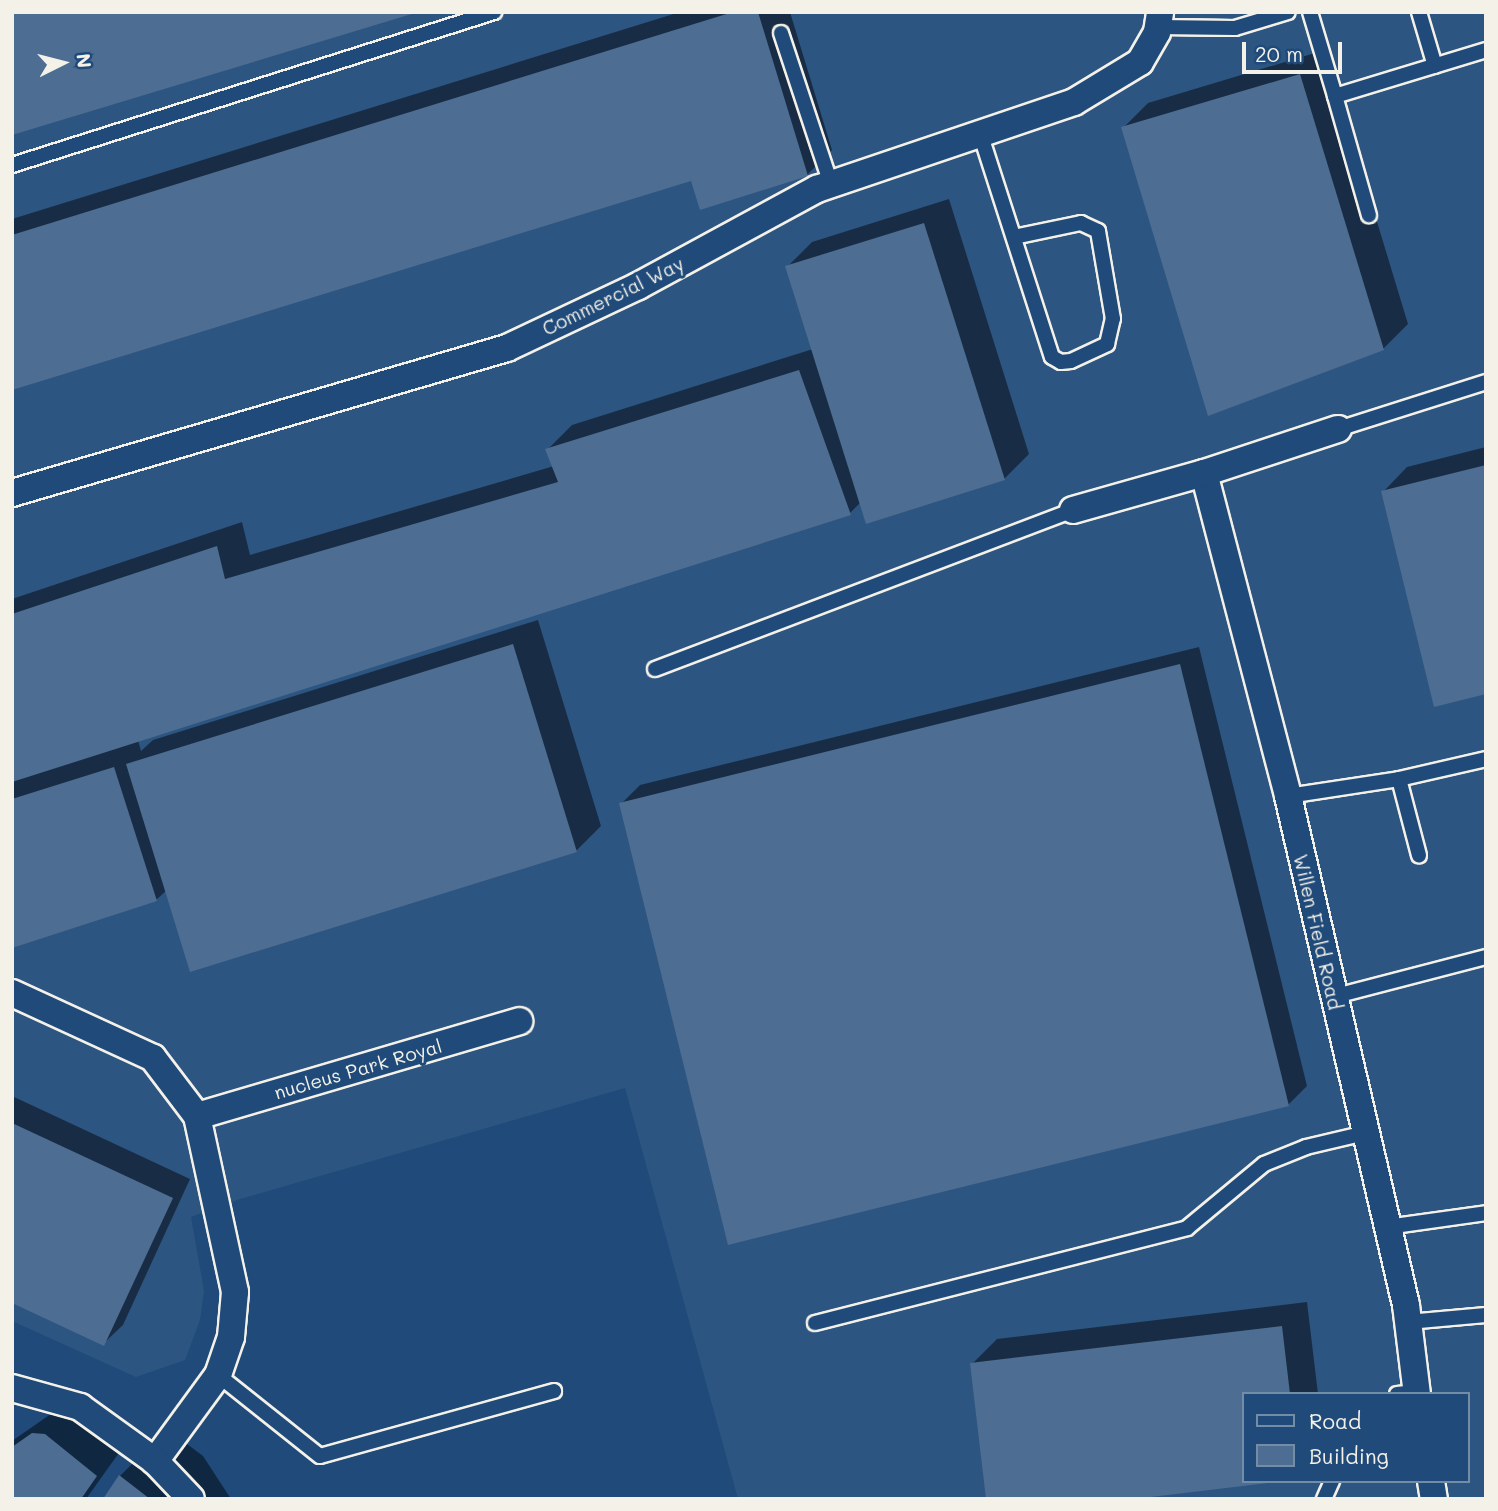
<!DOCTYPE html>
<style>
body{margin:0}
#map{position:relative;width:1498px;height:1511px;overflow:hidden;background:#1f4a7a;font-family:Mali,sans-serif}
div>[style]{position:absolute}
.built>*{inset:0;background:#2d5581}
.shadow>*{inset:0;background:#0007}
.building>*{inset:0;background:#4d6e92}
.roads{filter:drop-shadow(2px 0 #f4f1e8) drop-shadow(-2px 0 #f4f1e8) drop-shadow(0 2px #f4f1e8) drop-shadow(0 -2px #f4f1e8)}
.lane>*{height:14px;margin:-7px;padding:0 7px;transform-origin:7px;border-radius:7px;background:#1f4a7a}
.street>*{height:26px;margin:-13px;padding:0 13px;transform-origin:13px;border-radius:13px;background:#1f4a7a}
span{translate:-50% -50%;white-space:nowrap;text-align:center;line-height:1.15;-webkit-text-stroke:6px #1f4a7a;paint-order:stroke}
.street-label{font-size:19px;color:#f4f1e8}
.frame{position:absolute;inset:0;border:14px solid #f4f1e8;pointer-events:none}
.legend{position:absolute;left:1242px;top:1392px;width:228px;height:91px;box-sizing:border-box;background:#1f4a7a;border:2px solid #748da6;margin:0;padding:9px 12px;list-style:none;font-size:21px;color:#f4f1e8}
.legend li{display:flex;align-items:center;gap:14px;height:35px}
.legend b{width:35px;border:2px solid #748da6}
.north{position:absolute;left:28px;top:28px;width:70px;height:70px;-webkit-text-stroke:5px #1f4a7a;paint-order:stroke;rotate:84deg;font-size:19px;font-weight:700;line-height:28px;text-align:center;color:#f4f1e8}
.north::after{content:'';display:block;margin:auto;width:24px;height:32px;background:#f4f1e8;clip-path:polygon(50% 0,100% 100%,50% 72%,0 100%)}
.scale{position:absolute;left:1242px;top:42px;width:100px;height:32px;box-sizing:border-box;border:4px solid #f4f1e8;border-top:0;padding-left:9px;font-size:21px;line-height:24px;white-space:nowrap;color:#f4f1e8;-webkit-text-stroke:5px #1f4a7a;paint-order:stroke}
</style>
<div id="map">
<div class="built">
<div style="clip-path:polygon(evenodd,12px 12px,1486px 12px,1486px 1499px,738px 1499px,625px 1088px,240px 1199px,191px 1217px,204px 1291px,200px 1320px,185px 1360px,136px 1377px,12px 1321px,12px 12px,1244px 1394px,1468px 1394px,1468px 1481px,1244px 1481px,1244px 1394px)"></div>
</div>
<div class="shadow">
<div style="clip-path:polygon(680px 12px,790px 12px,832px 150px,807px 175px,692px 178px,12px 388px,12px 219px)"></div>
<div style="clip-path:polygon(1325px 50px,1408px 324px,1383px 349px,1123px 128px,1148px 103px)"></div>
<div style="clip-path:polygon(949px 199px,1029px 454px,1004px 479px,861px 502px,850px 513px,138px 740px,141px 751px,153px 740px,538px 620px,601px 826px,576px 851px,167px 890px,156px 900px,12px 946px,12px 599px,242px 522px,250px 555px,554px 466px,547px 450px,572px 425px,813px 349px,787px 267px,812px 242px)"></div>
<div style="clip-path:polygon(1486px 447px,1486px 692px,1383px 492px,1407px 467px)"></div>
<div style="clip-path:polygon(1199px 647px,1307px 1086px,1288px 1105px,621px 804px,640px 785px)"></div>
<div style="clip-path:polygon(12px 1096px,190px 1179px,123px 1325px,104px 1343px,12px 1301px)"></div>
<div style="clip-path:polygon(1307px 1302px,1318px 1394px,1244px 1394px,1244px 1481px,1268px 1481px,1119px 1499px,972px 1364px,997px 1339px)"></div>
<div style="clip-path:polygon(58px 1409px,71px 1410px,121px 1450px,86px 1499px,12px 1499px,12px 1441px)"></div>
<div style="clip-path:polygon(167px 1429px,203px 1456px,231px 1499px,105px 1499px,120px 1476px)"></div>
</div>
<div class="building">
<div style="clip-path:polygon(12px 12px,415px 12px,415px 13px,12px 135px)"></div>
<div style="clip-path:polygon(733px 12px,758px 12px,808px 176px,700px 210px,691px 181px,12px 390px,12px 235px)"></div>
<div style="clip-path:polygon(1300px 74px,1384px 350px,1208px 416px,1121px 127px)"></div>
<div style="clip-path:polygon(924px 223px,1005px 480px,866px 524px,785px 266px)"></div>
<div style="clip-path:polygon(799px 370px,851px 515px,12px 782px,12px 614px,217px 546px,225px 579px,558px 482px,545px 449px)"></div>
<div style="clip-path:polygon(1486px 465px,1486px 694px,1434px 707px,1381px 491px)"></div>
<div style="clip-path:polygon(513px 644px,577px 852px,190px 972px,126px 764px)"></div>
<div style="clip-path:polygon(1180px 664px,1289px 1106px,728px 1245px,619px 803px)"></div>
<div style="clip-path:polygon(114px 767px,157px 901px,12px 948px,12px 799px)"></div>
<div style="clip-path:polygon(12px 1123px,173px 1198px,104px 1346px,12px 1303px)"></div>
<div style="clip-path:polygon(1282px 1326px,1290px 1394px,1244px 1394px,1244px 1481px,1268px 1483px,1134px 1499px,986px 1499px,970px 1363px)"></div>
<div style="clip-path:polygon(32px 1433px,45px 1434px,97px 1476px,81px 1499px,12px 1499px,12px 1447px)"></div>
<div style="clip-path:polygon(119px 1475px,150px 1499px,103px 1499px)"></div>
</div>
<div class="roads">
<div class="lane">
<div style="left:1310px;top:12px;width:88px;rotate:73.4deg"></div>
<div style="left:1335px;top:96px;width:158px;rotate:-16.9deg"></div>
<div style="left:1419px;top:12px;width:56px;rotate:73.5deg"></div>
<div style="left:1158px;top:27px;width:77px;rotate:0.7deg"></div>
<div style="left:1235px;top:28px;width:55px;rotate:-16.8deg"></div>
<div style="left:781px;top:33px;width:159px;rotate:71.7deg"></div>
<div style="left:1335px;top:96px;width:124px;rotate:74.1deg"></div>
<div style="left:980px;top:133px;width:235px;rotate:72.2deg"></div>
<div style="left:1052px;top:357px;width:10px;rotate:29deg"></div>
<div style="left:1061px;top:362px;width:10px;rotate:-6deg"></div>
<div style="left:1071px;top:361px;width:40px;rotate:-25deg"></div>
<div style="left:1107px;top:344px;width:26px;rotate:-77deg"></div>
<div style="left:1113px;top:319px;width:89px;rotate:-99.7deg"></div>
<div style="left:1098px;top:231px;width:19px;rotate:-155deg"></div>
<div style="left:1081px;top:223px;width:68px;rotate:168.2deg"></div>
<div style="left:12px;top:165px;width:506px;rotate:-17.61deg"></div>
<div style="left:1338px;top:429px;width:155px;rotate:-17.6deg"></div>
<div style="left:655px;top:669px;width:447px;rotate:-20.8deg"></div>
<div style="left:1399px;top:779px;width:79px;rotate:75.3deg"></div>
<div style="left:1288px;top:796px;width:112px;rotate:-8.7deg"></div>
<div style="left:1399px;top:779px;width:89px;rotate:-12.9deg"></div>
<div style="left:1332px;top:997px;width:159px;rotate:-14.6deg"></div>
<div style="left:1387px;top:1227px;width:100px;rotate:-8deg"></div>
<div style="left:1408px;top:1322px;width:78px;rotate:-5.1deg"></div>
<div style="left:815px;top:1323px;width:384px;rotate:-14.3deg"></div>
<div style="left:1187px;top:1228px;width:100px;rotate:-39.7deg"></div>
<div style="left:1264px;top:1164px;width:45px;rotate:-22deg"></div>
<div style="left:1306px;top:1147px;width:61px;rotate:-13.3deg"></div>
<div style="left:218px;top:1375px;width:130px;rotate:38.5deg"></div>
<div style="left:320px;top:1456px;width:243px;rotate:-15.5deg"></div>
<div style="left:1397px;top:1394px;width:19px;rotate:-6deg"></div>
<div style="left:1324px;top:1499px;width:20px;rotate:-66deg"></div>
</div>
<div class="street">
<div style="left:1204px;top:473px;width:334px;rotate:75.4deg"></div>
<div style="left:1288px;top:796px;width:522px;rotate:76.95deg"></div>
<div style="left:1406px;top:1305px;width:90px;rotate:83deg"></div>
<div style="left:12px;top:493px;width:516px;rotate:-16.33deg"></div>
<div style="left:507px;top:348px;width:145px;rotate:-25.3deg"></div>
<div style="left:638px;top:286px;width:204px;rotate:-28.5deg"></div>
<div style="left:817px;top:189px;width:271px;rotate:-18.7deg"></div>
<div style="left:1074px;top:102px;width:77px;rotate:-31.2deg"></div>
<div style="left:1140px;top:62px;width:34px;rotate:-60deg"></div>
<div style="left:1157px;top:32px;width:20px;rotate:-81deg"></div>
<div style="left:1073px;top:510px;width:136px;rotate:-15.8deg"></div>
<div style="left:1204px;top:473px;width:141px;rotate:-18.2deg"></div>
<div style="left:12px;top:993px;width:155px;rotate:24.7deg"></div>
<div style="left:153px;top:1058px;width:73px;rotate:52.8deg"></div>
<div style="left:197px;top:1116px;width:180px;rotate:77.8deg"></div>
<div style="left:235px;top:1292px;width:45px;rotate:95.1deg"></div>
<div style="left:231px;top:1337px;width:40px;rotate:108.9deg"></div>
<div style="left:218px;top:1375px;width:107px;rotate:126.2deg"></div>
<div style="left:197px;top:1116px;width:336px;rotate:-16.4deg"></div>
<div style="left:12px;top:1388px;width:71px;rotate:15.6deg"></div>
<div style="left:80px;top:1407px;width:92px;rotate:35.8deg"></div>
<div style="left:155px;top:1461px;width:52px;rotate:46.5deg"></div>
<div style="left:1431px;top:1481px;width:18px;rotate:81deg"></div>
</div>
</div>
<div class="street-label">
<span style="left:613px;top:296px;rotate:-26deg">Commercial Way</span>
<span style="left:1318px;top:932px;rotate:77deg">Willen Field Road</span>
<span style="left:358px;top:1069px;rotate:-16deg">nucleus Park Royal</span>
</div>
<div class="frame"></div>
<ul class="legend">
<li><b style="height:9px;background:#1f4a7a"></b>Road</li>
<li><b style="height:19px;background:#4d6e92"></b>Building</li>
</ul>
<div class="north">N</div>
<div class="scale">20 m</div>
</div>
